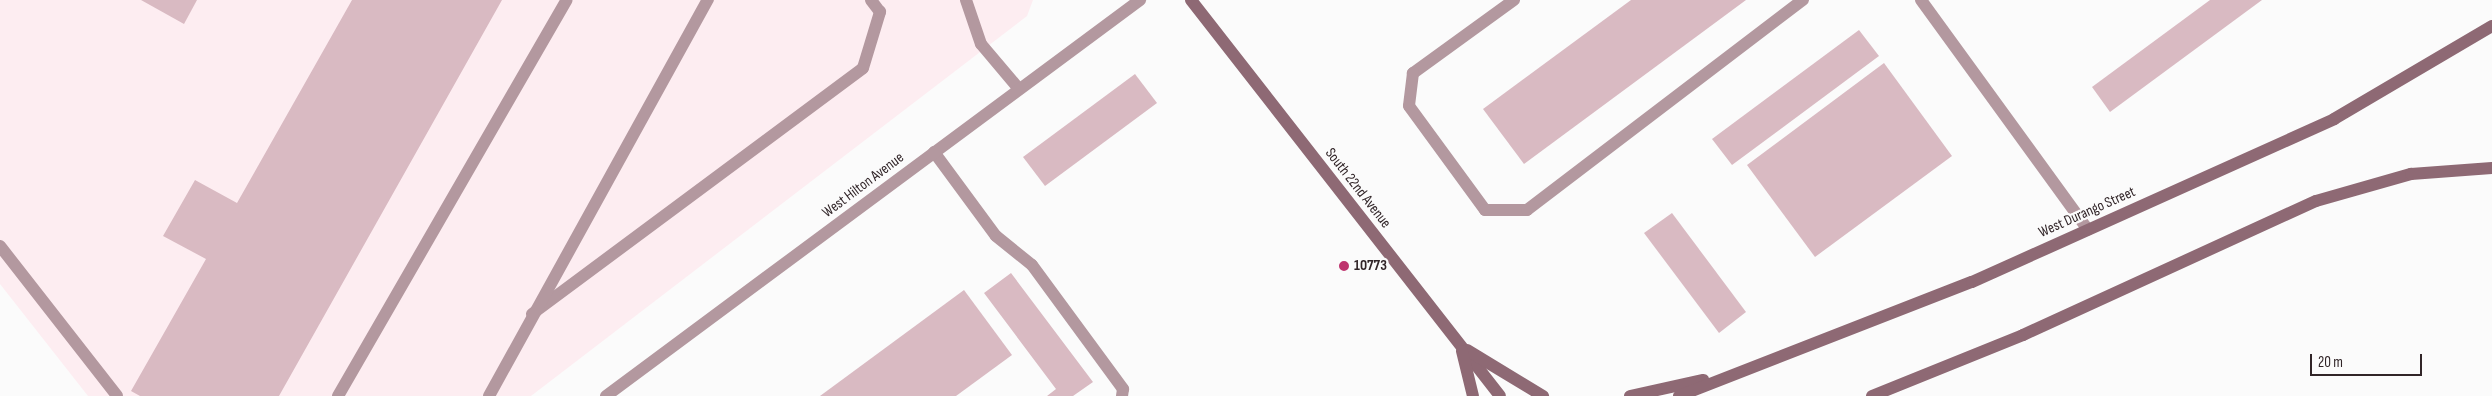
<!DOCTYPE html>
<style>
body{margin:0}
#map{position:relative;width:2492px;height:396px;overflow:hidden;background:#fbfbfb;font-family:"Sofia Sans Condensed",sans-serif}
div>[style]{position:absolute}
.built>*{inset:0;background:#fdedf1}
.building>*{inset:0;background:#d9bac2}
.lane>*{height:12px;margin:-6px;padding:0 6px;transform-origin:6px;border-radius:6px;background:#b3989f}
.street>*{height:12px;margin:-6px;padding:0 6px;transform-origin:6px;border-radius:6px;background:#b3989f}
.secondary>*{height:12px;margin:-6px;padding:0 6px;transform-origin:6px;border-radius:6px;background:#8e6974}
.dots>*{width:14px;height:14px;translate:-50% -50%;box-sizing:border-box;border:2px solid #fbfbfb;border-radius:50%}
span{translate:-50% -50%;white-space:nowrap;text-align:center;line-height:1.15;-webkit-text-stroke:4.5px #fbfbfb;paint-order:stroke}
.street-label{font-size:15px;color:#312528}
.poi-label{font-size:15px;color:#312528;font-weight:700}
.left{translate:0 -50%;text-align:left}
.scale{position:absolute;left:2310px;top:354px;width:112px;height:22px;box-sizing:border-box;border:2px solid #312528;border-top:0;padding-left:6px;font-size:15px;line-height:18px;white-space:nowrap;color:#312528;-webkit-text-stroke:4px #fbfbfb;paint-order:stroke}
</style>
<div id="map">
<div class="built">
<div style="clip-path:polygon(0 0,1033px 0,1027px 16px,531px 396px,88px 396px,0 284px)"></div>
</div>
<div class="building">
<div style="clip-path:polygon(141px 0,197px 0,184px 24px)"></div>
<div style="clip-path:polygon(352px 0,502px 0,279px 396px,140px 396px,131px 391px,206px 259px,163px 236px,195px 180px,237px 203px)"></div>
<div style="clip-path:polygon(1631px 0,1746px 0,1524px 164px,1483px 109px)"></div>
<div style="clip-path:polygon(2210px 0,2262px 0,2110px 112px,2092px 87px)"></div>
<div style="clip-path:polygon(1859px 30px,1879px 56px,1732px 165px,1712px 139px)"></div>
<div style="clip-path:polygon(1884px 63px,1952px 156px,1815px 257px,1747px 165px)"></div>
<div style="clip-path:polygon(1135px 74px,1157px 103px,1045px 186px,1023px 157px)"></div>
<div style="clip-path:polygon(1672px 213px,1746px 312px,1719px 333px,1644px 233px)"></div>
<div style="clip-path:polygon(1011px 273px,1093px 382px,1073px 396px,1047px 396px,1056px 389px,984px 293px)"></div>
<div style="clip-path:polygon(964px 290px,1012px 355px,956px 396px,820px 396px)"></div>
</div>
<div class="lane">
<div style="left:966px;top:0;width:46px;rotate:71.2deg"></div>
<div style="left:981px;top:44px;width:59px;rotate:49.8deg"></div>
<div style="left:1514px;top:0;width:125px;rotate:144.1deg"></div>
<div style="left:1413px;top:73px;width:33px;rotate:97deg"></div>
<div style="left:1409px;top:106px;width:129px;rotate:53.8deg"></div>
<div style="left:1485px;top:210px;width:42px"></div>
<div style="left:1527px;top:210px;width:347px;rotate:-37.3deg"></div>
<div style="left:1921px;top:0;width:284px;rotate:54deg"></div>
<div style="left:934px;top:152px;width:104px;rotate:53.6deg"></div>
<div style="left:996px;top:236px;width:46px;rotate:38.9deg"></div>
<div style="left:1032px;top:265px;width:154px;rotate:53.7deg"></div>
<div style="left:1123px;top:389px;width:7px;rotate:98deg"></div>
<div style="left:0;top:246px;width:190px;rotate:52deg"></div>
<div style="left:532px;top:314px;width:412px;rotate:-36.6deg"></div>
<div style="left:863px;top:68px;width:59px;rotate:-73.1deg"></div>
<div style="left:880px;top:12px;width:15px;rotate:-127deg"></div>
<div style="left:338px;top:396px;width:457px;rotate:-60deg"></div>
<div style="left:489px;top:396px;width:453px;rotate:-61.1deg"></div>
</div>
<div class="street">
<div style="left:606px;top:396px;width:665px;rotate:-36.56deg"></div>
</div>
<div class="secondary">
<div style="left:1191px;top:0;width:502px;rotate:52.03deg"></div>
<div style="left:1467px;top:350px;width:89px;rotate:31.2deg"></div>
<div style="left:1462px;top:351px;width:46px;rotate:76.3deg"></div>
<div style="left:1630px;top:396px;width:75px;rotate:-12.4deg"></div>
<div style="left:1679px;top:396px;width:314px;rotate:-21.3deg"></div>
<div style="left:1972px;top:282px;width:397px;rotate:-24.2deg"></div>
<div style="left:2334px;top:119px;width:183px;rotate:-30.5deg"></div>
<div style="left:1872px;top:396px;width:163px;rotate:-22deg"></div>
<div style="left:2023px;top:335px;width:322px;rotate:-24.6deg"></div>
<div style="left:2316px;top:201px;width:99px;rotate:-15.9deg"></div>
<div style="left:2411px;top:174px;width:81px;rotate:-4.2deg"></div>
</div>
<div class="dots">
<div style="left:1344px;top:266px;background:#be336d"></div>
</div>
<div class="street-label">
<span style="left:863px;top:185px;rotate:-37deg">West Hilton Avenue</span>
<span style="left:1358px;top:188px;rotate:52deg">South 22nd Avenue</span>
<span style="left:2087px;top:212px;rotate:-24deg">West Durango Street</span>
</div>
<div class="poi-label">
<span class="left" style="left:1354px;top:266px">10773</span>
</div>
<div class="scale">20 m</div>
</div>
